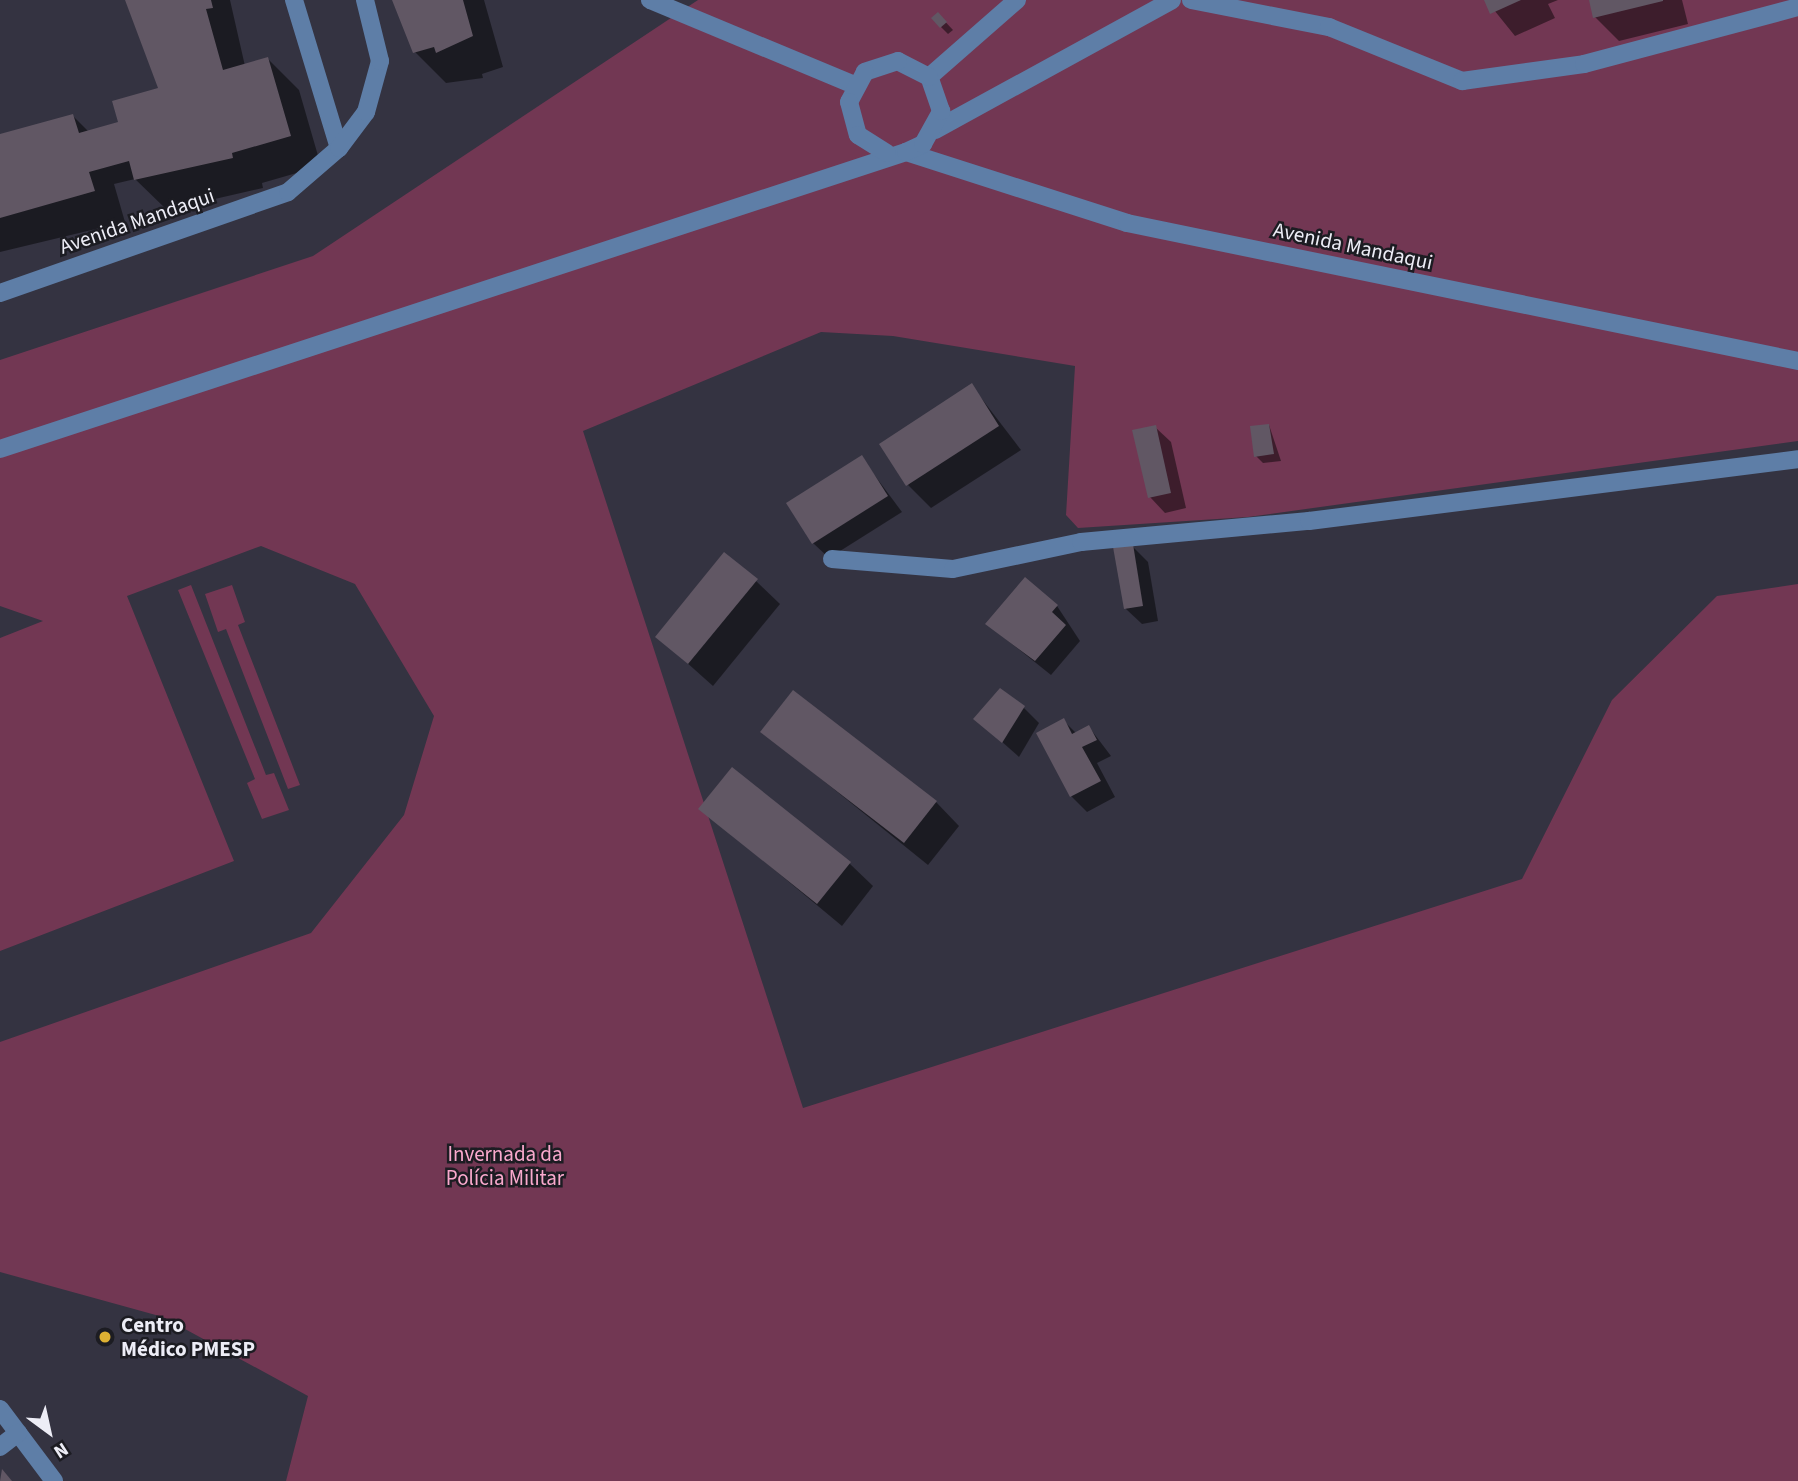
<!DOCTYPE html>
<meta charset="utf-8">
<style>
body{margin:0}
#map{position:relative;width:1798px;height:1481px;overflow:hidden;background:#343341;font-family:"Source Sans 3",sans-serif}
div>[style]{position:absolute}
.green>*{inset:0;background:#723753}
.shadow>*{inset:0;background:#0007}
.building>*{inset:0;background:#615764}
.minor>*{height:18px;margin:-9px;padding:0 9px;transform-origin:9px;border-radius:9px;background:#5e7ea7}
.dots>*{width:19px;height:19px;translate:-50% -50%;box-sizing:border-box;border:4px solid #1c1c22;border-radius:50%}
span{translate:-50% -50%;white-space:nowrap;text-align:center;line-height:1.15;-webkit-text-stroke:5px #1c1c22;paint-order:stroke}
.street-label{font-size:21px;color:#ededf6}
.park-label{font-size:21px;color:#faa9cd}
.poi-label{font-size:21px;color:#ededf6;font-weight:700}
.left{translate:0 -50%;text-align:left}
.north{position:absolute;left:14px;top:1397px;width:70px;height:70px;-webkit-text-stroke:5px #1c1c22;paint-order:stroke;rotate:147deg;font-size:19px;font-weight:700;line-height:28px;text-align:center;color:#ededf6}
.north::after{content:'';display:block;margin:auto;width:24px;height:32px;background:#ededf6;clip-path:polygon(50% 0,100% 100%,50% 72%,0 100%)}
</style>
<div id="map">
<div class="green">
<div style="clip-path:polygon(698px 0,1798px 0,1798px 441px,1248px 517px,1078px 528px,1066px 515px,1075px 366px,893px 336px,821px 332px,583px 431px,803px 1108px,1522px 879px,1612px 700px,1717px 596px,1798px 584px,1798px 1481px,286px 1481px,308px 1396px,163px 1317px,0 1272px,0 1042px,311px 933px,404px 815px,434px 716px,355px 584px,261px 546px,127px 596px,234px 861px,0 951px,0 638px,43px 621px,0 606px,0 360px,313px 256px)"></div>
<div style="clip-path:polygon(191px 585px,266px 775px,274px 773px,289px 810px,262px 819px,247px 783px,255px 779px,178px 590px)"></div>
<div style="clip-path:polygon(232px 585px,245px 622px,238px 625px,300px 785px,288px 789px,226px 629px,218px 632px,205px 594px)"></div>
</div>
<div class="shadow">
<div style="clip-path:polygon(130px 0,230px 0,245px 66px,268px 59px,299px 90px,321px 166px,262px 183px,263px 188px,167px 210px,135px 179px,114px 184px,125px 222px,0 252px,0 139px,73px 116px,89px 132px,120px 124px,160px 89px)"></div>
<div style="clip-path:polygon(394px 0,484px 0,503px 67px,482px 74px,483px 78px,446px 83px,415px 52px)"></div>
<div style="clip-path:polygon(1486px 0,1558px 0,1548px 4px,1555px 18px,1515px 36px)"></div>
<div style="clip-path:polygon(1591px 0,1682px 0,1688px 24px,1619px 41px,1595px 17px)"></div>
<div style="clip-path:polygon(938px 14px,953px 30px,948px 34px,933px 19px)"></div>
<div style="clip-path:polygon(972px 386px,1021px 450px,931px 508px,908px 485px)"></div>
<div style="clip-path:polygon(1269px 425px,1281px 461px,1263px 463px,1256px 456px)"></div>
<div style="clip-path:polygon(1155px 427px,1171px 442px,1186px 508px,1165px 513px,1150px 497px)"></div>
<div style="clip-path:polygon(861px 457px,902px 512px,829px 558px,813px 543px)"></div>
<div style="clip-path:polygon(1132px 546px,1148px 562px,1158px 621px,1142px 624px,1126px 609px)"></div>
<div style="clip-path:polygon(756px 581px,780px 604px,713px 686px,658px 637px)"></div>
<div style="clip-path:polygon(1057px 606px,1080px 641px,1051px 675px,987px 624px)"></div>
<div style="clip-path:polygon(1024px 708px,1039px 723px,1019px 757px,975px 718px)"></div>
<div style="clip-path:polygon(1063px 720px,1076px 733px,1089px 727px,1111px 756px,1097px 763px,1115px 797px,1087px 812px,1071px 796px,1039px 734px)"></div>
<div style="clip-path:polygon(763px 732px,936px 802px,959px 826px,928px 865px)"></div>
<div style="clip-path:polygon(701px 809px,849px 863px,873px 886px,842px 926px)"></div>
</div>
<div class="building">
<div style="clip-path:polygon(125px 0,211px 0,213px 8px,206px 9px,223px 70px,268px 57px,291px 136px,232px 153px,233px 158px,134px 180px,129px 161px,89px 172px,95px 191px,0 218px,0 134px,73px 114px,79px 133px,118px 122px,112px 101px,158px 88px)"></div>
<div style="clip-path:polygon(392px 0,463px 0,473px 36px,436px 53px,434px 47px,413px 53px)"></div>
<div style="clip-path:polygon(1484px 0,1521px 0,1490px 14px)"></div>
<div style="clip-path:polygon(1589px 0,1663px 0,1663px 1px,1593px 18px)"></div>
<div style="clip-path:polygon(938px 12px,947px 22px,940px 28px,931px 18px)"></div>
<div style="clip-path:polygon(972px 383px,999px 426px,906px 486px,879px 444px)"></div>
<div style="clip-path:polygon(1269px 424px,1274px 454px,1254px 457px,1250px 426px)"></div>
<div style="clip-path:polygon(1156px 425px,1171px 493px,1148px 498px,1132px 430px)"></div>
<div style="clip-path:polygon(862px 455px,888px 496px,812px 544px,786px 503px)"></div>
<div style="clip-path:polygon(1133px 544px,1143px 606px,1124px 609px,1113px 547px)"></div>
<div style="clip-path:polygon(724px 552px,758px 579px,688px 664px,655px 637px)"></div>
<div style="clip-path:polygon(1025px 577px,1058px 605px,1052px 612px,1066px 625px,1035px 661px,985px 624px)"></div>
<div style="clip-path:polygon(1000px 688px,1025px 706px,1002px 743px,973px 719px)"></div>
<div style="clip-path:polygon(793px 690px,937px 801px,904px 843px,760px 732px)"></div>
<div style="clip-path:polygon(1064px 718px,1072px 734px,1089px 725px,1097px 740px,1082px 747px,1101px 781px,1070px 797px,1036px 733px)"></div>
<div style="clip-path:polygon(732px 767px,851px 862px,817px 904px,698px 809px)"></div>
<div style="clip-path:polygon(2px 1469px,12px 1481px,0 1481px)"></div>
</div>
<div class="minor">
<div style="left:294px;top:0;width:155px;rotate:73.1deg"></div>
<div style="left:650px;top:0;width:221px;rotate:22.6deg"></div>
<div style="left:1191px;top:0;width:141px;rotate:11.1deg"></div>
<div style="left:1329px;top:27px;width:144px;rotate:22.1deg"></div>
<div style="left:1462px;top:81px;width:123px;rotate:-7.9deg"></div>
<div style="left:1584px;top:64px;width:221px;rotate:-14.9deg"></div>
<div style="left:929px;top:77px;width:117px;rotate:-41.2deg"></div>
<div style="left:935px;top:130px;width:270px;rotate:-28.7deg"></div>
<div style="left:906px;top:152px;width:232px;rotate:17.8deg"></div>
<div style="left:1127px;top:223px;width:685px;rotate:11.62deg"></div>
<div style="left:0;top:293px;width:305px;rotate:-19.3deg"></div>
<div style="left:288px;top:192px;width:67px;rotate:-40.8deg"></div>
<div style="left:339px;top:148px;width:45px;rotate:-53.1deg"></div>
<div style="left:366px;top:112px;width:53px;rotate:-74.6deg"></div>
<div style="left:380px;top:61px;width:63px;rotate:-103.8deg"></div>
<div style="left:0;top:449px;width:953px;rotate:-18.15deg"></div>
<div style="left:906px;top:152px;width:19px;rotate:-25deg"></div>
<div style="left:923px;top:144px;width:38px;rotate:-61deg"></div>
<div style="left:941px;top:111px;width:36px;rotate:-109deg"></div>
<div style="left:929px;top:77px;width:35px;rotate:-153deg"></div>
<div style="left:898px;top:61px;width:35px;rotate:162deg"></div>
<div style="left:865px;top:72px;width:34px;rotate:118deg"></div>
<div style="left:849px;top:102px;width:34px;rotate:75deg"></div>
<div style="left:858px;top:135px;width:34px;rotate:32deg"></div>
<div style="left:832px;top:559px;width:121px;rotate:4.7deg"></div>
<div style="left:953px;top:569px;width:131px;rotate:-11.9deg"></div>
<div style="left:1081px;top:542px;width:229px;rotate:-5.3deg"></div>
<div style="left:1309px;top:521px;width:493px;rotate:-7.2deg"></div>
<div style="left:0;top:1409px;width:90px;rotate:53.1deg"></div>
<div style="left:0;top:1447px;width:23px;rotate:-38deg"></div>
</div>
<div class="dots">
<div style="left:105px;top:1337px;background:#deb133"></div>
</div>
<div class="street-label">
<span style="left:137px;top:221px;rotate:-19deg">Avenida Mandaqui</span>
<span style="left:1353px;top:246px;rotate:12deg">Avenida Mandaqui</span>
</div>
<div class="park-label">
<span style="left:505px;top:1166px">Invernada da<br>Polícia Militar</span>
</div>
<div class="poi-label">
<span class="left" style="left:121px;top:1337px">Centro<br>Médico PMESP</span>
</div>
<div class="north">N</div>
</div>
